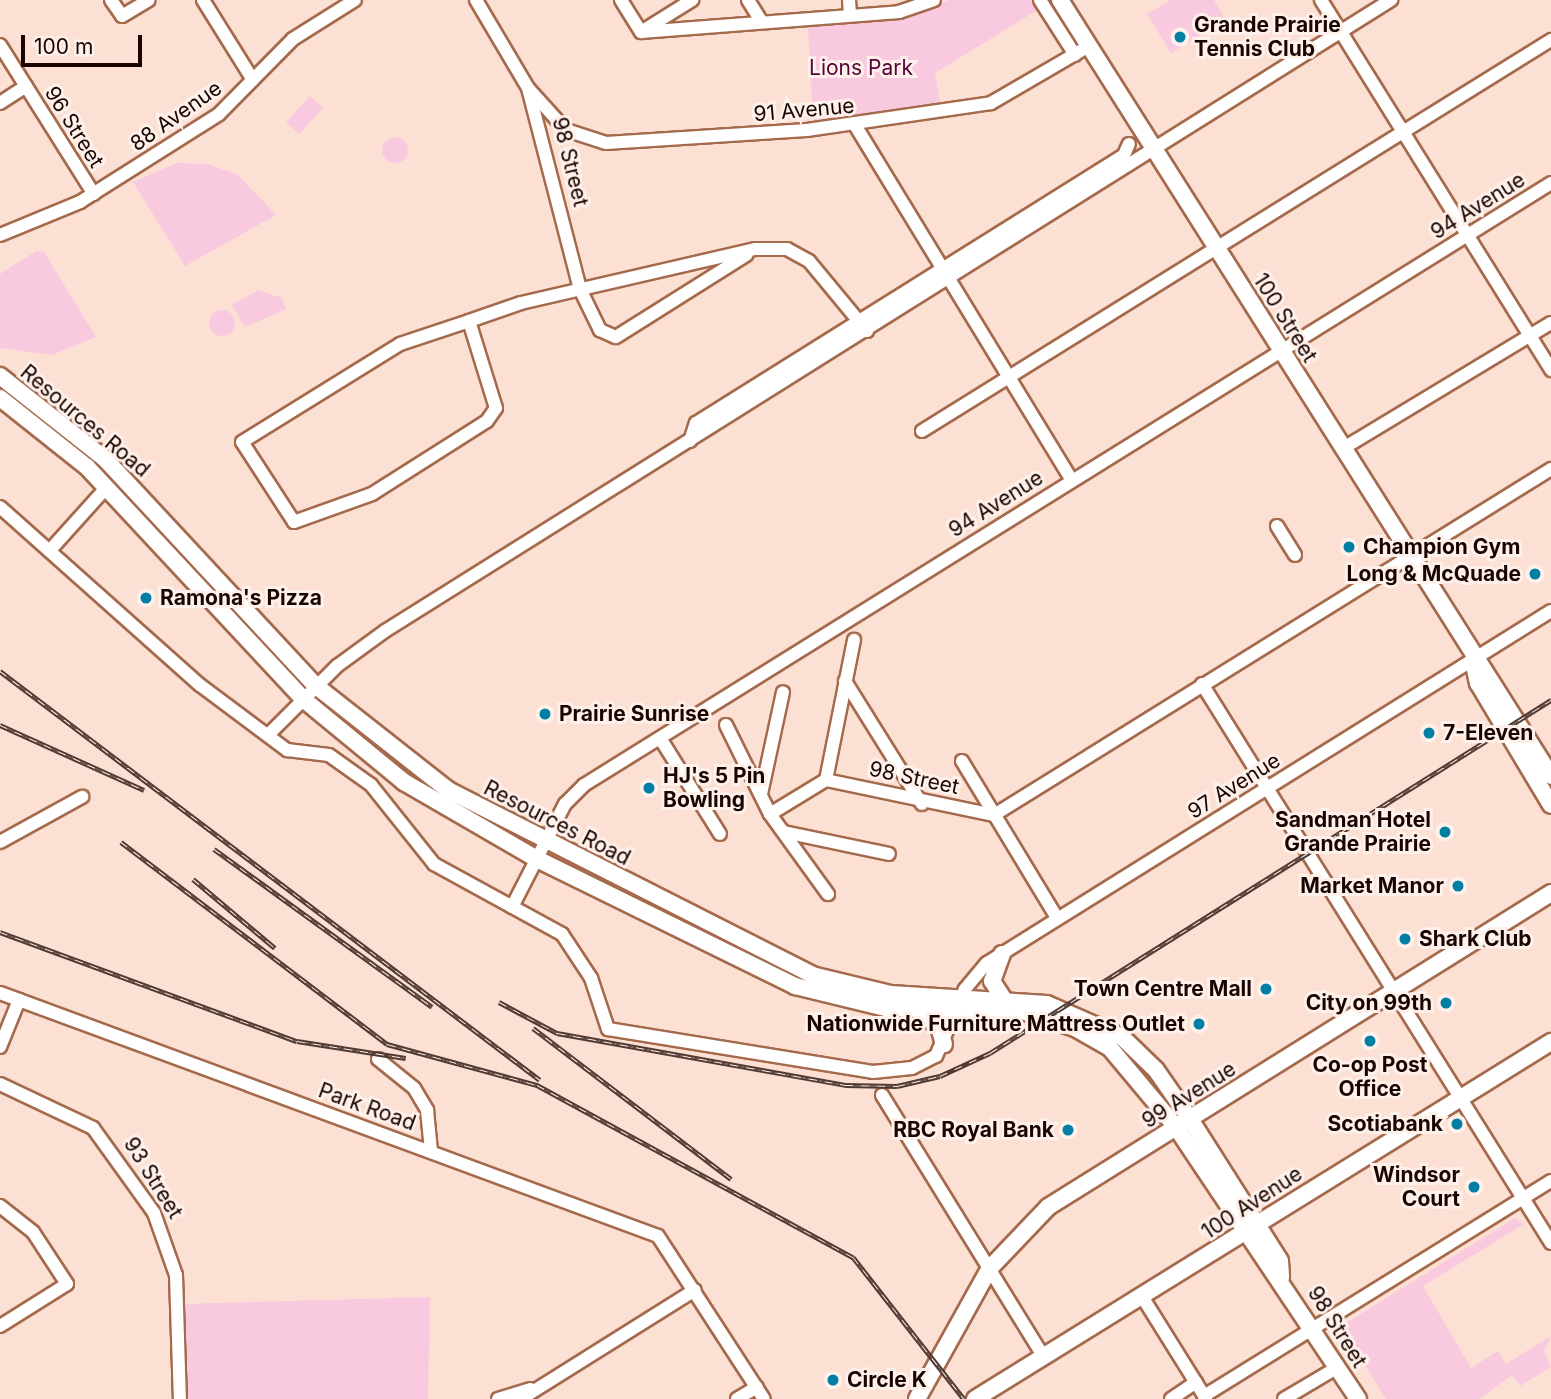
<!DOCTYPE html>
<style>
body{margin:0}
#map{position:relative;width:1551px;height:1399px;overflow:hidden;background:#fbe0d3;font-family:Inter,sans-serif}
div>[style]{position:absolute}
.green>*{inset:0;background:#f9c9e0}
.round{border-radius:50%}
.roads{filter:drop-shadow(2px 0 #a56a4c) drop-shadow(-2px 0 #a56a4c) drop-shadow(0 2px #a56a4c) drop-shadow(0 -2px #a56a4c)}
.minor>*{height:12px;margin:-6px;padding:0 6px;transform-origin:6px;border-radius:6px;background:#fff}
.major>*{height:16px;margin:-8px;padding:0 8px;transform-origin:8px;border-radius:8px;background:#fff}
.rail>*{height:5px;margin-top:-2.5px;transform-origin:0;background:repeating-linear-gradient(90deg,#fef0ea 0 8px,#503a33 0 16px);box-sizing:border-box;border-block:2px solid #503a33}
.dots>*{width:19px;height:19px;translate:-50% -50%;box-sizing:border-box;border:4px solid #fef0ea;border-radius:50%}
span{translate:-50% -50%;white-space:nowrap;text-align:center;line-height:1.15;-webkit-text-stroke:6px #fef0ea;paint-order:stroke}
.poi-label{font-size:21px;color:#190500;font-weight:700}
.left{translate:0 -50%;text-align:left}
.right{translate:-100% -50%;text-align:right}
.park-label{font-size:21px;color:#560139}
.street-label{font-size:21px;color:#190500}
.scale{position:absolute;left:21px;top:35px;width:121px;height:32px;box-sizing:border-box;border:4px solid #190500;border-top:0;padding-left:9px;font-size:21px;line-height:24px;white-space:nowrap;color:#190500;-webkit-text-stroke:5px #fef0ea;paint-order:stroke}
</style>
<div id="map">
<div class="green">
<div style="clip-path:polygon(949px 0,1034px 0,1039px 9px,935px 73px,940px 103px,813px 121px,808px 27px,904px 17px)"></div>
<div style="clip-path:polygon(1171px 0,1214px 0,1226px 20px,1171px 53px,1147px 14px)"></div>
<div style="clip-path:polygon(310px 96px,323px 108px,299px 134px,286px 122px)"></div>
<div class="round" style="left:382px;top:137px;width:26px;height:26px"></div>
<div style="clip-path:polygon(177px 163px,208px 164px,238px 175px,276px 215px,185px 266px,133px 182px)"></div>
<div style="clip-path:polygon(36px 251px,44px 252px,96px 337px,52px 355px,0 348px,0 274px)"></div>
<div style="clip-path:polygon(258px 290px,282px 298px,286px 309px,245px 327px,232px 305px)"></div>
<div class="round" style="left:209px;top:310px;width:26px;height:26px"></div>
<div style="clip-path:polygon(1515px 1218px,1524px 1224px,1423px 1286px,1471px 1368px,1498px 1351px,1506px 1364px,1551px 1336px,1544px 1351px,1551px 1367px,1520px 1386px,1512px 1375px,1479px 1399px,1386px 1399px,1342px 1329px,1346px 1323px)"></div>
<div style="clip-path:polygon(430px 1297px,428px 1399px,180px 1399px,183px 1304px)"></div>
</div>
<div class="roads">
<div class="minor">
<div style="left:111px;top:0;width:19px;rotate:55deg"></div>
<div style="left:122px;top:16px;width:31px;rotate:-31deg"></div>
<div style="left:203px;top:0;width:94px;rotate:58deg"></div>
<div style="left:476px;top:0;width:102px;rotate:59.4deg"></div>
<div style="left:528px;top:88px;width:208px;rotate:75.5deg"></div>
<div style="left:580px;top:289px;width:46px;rotate:64deg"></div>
<div style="left:600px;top:330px;width:17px;rotate:24deg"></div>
<div style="left:616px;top:337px;width:154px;rotate:-32.2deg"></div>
<div style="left:621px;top:0;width:38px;rotate:58deg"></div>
<div style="left:748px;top:0;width:25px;rotate:58deg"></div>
<div style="left:849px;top:0;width:15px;rotate:86deg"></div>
<div style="left:1040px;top:0;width:65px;rotate:57.5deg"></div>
<div style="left:1321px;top:0;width:436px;rotate:58.1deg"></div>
<div style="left:644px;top:30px;width:57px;rotate:-32deg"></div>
<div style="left:641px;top:32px;width:259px;rotate:-4.4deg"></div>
<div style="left:899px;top:12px;width:37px;rotate:-19deg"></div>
<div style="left:0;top:45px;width:176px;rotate:57.8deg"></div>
<div style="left:528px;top:88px;width:57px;rotate:47.9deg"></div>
<div style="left:566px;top:130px;width:42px;rotate:18deg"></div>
<div style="left:606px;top:143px;width:201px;rotate:-3.7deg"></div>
<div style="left:807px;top:130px;width:186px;rotate:-8.3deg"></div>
<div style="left:991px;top:103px;width:113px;rotate:-30.2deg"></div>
<div style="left:0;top:103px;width:31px;rotate:-33deg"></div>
<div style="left:855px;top:125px;width:416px;rotate:58.6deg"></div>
<div style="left:0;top:235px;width:87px;rotate:-22.4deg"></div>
<div style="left:80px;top:202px;width:165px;rotate:-32.3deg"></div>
<div style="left:219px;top:114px;width:105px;rotate:-45.4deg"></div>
<div style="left:293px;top:39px;width:73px;rotate:-32.2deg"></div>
<div style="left:469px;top:321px;width:91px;rotate:72.8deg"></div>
<div style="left:496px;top:408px;width:16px;rotate:125deg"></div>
<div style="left:487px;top:421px;width:136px;rotate:147.6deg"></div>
<div style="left:372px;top:494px;width:83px;rotate:160.3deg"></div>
<div style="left:294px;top:522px;width:95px;rotate:-123deg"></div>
<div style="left:242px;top:442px;width:186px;rotate:-31.8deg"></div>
<div style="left:400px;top:344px;width:73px;rotate:-18.4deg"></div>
<div style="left:469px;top:321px;width:55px;rotate:-19.1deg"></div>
<div style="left:521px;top:303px;width:240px;rotate:-13deg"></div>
<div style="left:755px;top:249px;width:32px"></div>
<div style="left:787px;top:249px;width:25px;rotate:29deg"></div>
<div style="left:809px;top:261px;width:91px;rotate:50.4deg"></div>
<div style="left:922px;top:431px;width:741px;rotate:-31.87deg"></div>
<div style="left:690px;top:441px;width:19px;rotate:-72deg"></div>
<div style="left:696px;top:423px;width:505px;rotate:-32.05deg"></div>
<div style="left:1124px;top:155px;width:12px;rotate:-66deg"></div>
<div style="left:1342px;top:449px;width:244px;rotate:-31.1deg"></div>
<div style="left:0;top:507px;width:268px;rotate:41.7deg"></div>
<div style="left:200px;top:685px;width:109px;rotate:36.8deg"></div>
<div style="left:287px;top:750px;width:42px;rotate:6.8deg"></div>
<div style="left:329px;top:755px;width:52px;rotate:35.5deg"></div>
<div style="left:371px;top:785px;width:101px;rotate:51.4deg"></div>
<div style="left:434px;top:864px;width:146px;rotate:28.7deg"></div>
<div style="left:562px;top:934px;width:53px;rotate:56.6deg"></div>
<div style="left:591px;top:978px;width:54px;rotate:71.6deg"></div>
<div style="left:608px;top:1029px;width:268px;rotate:9.2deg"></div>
<div style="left:873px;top:1072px;width:39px;rotate:-6deg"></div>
<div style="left:912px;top:1068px;width:27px;rotate:-27deg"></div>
<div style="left:936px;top:1056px;width:73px;rotate:-66.6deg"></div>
<div style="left:965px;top:989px;width:34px;rotate:-50deg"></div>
<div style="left:987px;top:963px;width:665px;rotate:-31.97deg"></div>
<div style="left:1277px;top:526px;width:34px;rotate:58deg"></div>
<div style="left:52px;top:548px;width:82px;rotate:-48deg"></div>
<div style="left:845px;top:681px;width:145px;rotate:58deg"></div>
<div style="left:1202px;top:684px;width:659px;rotate:58.02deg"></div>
<div style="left:726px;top:725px;width:99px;rotate:63.7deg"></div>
<div style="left:770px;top:814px;width:99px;rotate:54.1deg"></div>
<div style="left:268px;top:735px;width:98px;rotate:-45deg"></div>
<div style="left:337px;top:666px;width:59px;rotate:-36.1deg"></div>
<div style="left:385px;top:631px;width:1188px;rotate:-32.1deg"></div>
<div style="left:660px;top:738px;width:113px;rotate:58deg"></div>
<div style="left:962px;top:761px;width:184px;rotate:58.8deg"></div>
<div style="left:826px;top:780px;width:172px;rotate:11.8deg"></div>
<div style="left:761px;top:794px;width:104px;rotate:-77.8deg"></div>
<div style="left:770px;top:814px;width:66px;rotate:-31.3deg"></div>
<div style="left:826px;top:780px;width:143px;rotate:-78.7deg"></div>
<div style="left:994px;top:815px;width:656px;rotate:-31.85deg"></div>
<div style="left:784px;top:832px;width:107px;rotate:11.8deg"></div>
<div style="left:0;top:842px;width:94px;rotate:-28.8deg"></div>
<div style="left:512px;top:907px;width:116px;rotate:-62.8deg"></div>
<div style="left:565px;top:804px;width:27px;rotate:-45deg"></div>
<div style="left:584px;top:785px;width:1139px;rotate:-31.9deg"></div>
<div style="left:0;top:993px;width:701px;rotate:20.27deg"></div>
<div style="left:658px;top:1236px;width:194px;rotate:57deg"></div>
<div style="left:0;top:1047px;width:51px;rotate:-68deg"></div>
<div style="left:378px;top:1059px;width:46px;rotate:38.9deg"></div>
<div style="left:414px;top:1088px;width:26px;rotate:59deg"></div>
<div style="left:427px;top:1110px;width:41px;rotate:84.4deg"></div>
<div style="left:0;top:1084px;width:103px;rotate:25.3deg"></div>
<div style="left:93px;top:1128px;width:105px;rotate:54.3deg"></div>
<div style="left:154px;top:1213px;width:66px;rotate:70.5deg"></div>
<div style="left:176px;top:1275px;width:124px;rotate:88.2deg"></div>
<div style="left:882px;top:1095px;width:308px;rotate:58.3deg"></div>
<div style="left:0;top:1206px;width:42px;rotate:38.2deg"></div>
<div style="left:33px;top:1232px;width:62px;rotate:56.8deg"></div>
<div style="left:67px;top:1284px;width:79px;rotate:147.9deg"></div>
<div style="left:1143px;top:1298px;width:119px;rotate:58deg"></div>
<div style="left:1204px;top:1396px;width:408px;rotate:-31.8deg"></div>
<div style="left:498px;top:1399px;width:34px;rotate:-17deg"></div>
<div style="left:521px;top:1399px;width:205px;rotate:-32.1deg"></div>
<div style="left:737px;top:1399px;width:23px;rotate:-31deg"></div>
<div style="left:1171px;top:1399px;width:30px;rotate:-34deg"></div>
<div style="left:1284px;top:1399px;width:63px;rotate:-30.7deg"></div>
</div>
<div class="major">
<div style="left:1060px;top:0;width:918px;rotate:57.68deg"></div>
<div style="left:0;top:376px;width:134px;rotate:38.3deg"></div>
<div style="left:105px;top:459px;width:310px;rotate:47.1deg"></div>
<div style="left:316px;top:686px;width:168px;rotate:38.2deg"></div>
<div style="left:448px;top:790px;width:408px;rotate:26.9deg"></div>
<div style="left:812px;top:975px;width:81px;rotate:13.5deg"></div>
<div style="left:891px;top:994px;width:156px;rotate:3.7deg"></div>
<div style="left:1047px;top:1004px;width:82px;rotate:23.7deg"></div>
<div style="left:1122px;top:1037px;width:47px;rotate:44.1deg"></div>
<div style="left:1156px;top:1070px;width:60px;rotate:55.2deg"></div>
<div style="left:1190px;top:1119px;width:168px;rotate:57.6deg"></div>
<div style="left:1280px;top:1261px;width:16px;rotate:86deg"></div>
<div style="left:0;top:398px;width:111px;rotate:38.4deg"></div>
<div style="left:87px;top:467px;width:317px;rotate:47deg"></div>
<div style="left:303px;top:699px;width:131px;rotate:39.4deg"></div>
<div style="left:404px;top:782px;width:154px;rotate:30.1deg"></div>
<div style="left:537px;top:859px;width:288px;rotate:26.2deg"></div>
<div style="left:795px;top:986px;width:94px;rotate:13.6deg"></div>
<div style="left:886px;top:1008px;width:136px;rotate:1.3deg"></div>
<div style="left:1022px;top:1011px;width:56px;rotate:17.8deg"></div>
<div style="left:1075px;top:1028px;width:40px;rotate:29.7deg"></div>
<div style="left:1110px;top:1048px;width:103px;rotate:50.1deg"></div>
<div style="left:1176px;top:1127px;width:327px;rotate:56.2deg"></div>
<div style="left:1473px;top:660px;width:24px;rotate:78deg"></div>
<div style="left:1478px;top:683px;width:142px;rotate:59.1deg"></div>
<div style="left:1002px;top:954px;width:29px;rotate:110deg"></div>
<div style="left:992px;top:981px;width:20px;rotate:57deg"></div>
<div style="left:918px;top:1010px;width:27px;rotate:39deg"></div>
<div style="left:939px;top:1027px;width:18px;rotate:74deg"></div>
<div style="left:917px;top:1399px;width:150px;rotate:-60.9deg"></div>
<div style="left:990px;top:1268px;width:84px;rotate:-46.4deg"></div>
<div style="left:1048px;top:1207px;width:593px;rotate:-31.97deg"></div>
<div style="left:975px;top:1399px;width:678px;rotate:-31.79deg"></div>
</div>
</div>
<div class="rail">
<div style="left:0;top:671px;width:677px;rotate:37.14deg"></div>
<div style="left:0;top:725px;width:158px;rotate:24.3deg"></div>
<div style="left:121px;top:842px;width:334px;rotate:37.2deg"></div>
<div style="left:387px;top:1044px;width:156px;rotate:15.3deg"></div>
<div style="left:537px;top:1085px;width:360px;rotate:28.6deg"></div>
<div style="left:853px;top:1257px;width:180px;rotate:52deg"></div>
<div style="left:214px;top:849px;width:269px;rotate:35.9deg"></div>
<div style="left:193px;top:879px;width:107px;rotate:40.1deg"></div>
<div style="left:0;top:932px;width:316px;rotate:20.2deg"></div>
<div style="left:297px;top:1041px;width:110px;rotate:8.9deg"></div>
<div style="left:499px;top:1002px;width:66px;rotate:28.1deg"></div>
<div style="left:557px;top:1033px;width:293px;rotate:10.2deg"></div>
<div style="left:845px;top:1085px;width:52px;rotate:1.1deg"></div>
<div style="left:897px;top:1086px;width:44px;rotate:-13.1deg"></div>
<div style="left:940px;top:1076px;width:55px;rotate:-24.7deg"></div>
<div style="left:990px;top:1053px;width:663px;rotate:-32.18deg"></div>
<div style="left:533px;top:1028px;width:249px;rotate:37.3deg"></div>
</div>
<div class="dots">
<div style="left:1180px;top:37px;background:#007ea4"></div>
<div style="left:1349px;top:547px;background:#007ea4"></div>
<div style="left:1535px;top:574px;background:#007ea4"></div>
<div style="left:146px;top:598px;background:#007ea4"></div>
<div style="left:545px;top:714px;background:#007ea4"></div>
<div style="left:1429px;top:733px;background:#007ea4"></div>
<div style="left:649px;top:788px;background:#007ea4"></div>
<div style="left:1445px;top:832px;background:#007ea4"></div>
<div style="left:1458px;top:886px;background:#007ea4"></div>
<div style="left:1405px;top:939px;background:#007ea4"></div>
<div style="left:1266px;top:989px;background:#007ea4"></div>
<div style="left:1446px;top:1003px;background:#007ea4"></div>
<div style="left:1199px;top:1024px;background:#007ea4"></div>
<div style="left:1370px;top:1041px;background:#007ea4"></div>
<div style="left:1457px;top:1124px;background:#007ea4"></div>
<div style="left:1068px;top:1130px;background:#007ea4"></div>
<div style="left:1474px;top:1187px;background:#007ea4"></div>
<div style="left:833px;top:1380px;background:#007ea4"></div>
</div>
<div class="poi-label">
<span class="left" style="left:1194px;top:37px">Grande Prairie<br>Tennis Club</span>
<span class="left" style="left:1363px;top:547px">Champion Gym</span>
<span class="right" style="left:1521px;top:574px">Long &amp; McQuade</span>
<span class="left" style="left:160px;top:598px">Ramona's Pizza</span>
<span class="left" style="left:559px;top:714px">Prairie Sunrise</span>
<span class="left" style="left:1443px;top:733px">7-Eleven</span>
<span class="left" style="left:663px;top:788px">HJ's 5 Pin<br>Bowling</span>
<span class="right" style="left:1431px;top:832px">Sandman Hotel<br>Grande Prairie</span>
<span class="right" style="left:1444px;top:886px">Market Manor</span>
<span class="left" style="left:1419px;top:939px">Shark Club</span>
<span class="right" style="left:1252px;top:989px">Town Centre Mall</span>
<span class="right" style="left:1432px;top:1003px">City on 99th</span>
<span class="right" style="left:1185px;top:1024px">Nationwide Furniture Mattress Outlet</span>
<span style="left:1370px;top:1077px">Co-op Post<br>Office</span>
<span class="right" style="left:1443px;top:1124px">Scotiabank</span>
<span class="right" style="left:1054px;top:1130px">RBC Royal Bank</span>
<span class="right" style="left:1460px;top:1187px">Windsor<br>Court</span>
<span class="left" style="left:847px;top:1380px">Circle K</span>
</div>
<div class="park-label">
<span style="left:861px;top:68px">Lions Park</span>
</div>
<div class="street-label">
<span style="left:804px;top:110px;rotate:-5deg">91 Avenue</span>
<span style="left:176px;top:116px;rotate:-35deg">88 Avenue</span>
<span style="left:74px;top:127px;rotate:58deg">96 Street</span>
<span style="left:570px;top:162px;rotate:76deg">98 Street</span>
<span style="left:1478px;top:206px;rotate:-32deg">94 Avenue</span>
<span style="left:1285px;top:318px;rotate:58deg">100 Street</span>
<span style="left:85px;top:421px;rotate:40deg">Resources Road</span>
<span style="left:996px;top:504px;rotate:-32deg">94 Avenue</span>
<span style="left:914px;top:778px;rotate:12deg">98 Street</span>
<span style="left:1234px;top:786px;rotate:-32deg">97 Avenue</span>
<span style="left:557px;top:823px;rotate:27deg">Resources Road</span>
<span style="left:1189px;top:1095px;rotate:-32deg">99 Avenue</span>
<span style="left:367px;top:1107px;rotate:20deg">Park Road</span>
<span style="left:153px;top:1178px;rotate:58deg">93 Street</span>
<span style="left:1252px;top:1203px;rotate:-33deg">100 Avenue</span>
<span style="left:1337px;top:1327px;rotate:58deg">98 Street</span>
</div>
<div class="scale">100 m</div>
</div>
